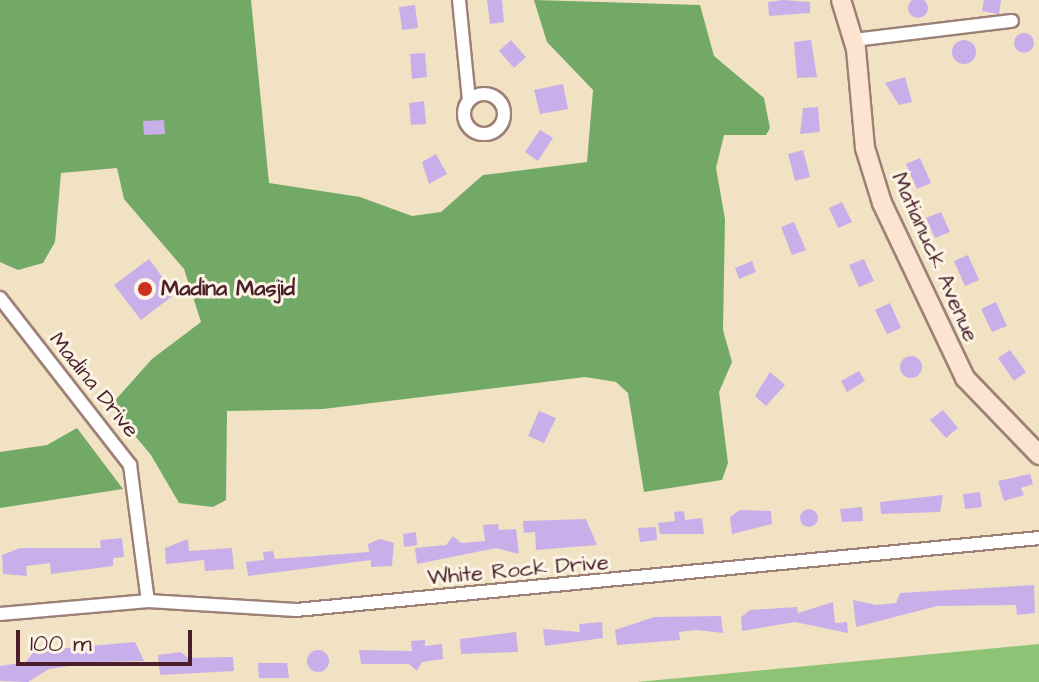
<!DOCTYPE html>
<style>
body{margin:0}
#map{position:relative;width:1039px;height:682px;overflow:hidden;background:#f0e2c3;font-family:"Architects Daughter",sans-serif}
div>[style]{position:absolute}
.green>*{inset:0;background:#8ec376}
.forest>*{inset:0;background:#72a967}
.building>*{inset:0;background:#c9afe9}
.round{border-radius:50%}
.roads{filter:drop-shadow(2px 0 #9d8077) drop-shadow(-2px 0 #9d8077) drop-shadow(0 2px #9d8077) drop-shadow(0 -2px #9d8077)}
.street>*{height:12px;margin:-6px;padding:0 6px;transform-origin:6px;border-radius:6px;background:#fff}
.street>.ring{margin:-6px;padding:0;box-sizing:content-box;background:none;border:12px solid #fff;border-radius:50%}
.secondary>*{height:18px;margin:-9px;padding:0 9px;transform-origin:9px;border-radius:9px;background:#fde4d1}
.dots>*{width:22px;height:22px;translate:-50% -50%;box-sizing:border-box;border:4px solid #fcf5e5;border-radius:50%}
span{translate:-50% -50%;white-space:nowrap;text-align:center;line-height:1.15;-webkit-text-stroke:6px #fcf5e5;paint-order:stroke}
.street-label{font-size:22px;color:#4a1f2b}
.poi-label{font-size:22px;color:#4a1f2b;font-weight:700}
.left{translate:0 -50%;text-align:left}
.scale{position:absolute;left:16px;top:630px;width:176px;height:36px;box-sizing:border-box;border:4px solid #4a1f2b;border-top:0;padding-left:10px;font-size:24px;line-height:28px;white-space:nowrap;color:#4a1f2b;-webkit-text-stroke:6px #fcf5e5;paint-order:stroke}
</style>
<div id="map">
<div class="green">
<div style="clip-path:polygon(1039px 644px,1039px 682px,637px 682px,691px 677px)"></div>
</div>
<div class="forest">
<div style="clip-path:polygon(0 0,251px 0,269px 183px,360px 197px,412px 216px,441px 212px,483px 175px,587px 162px,593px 90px,547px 42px,534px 0,700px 5px,714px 56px,764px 98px,770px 128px,766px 135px,724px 135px,716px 168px,725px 219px,723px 330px,732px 362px,719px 392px,728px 463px,722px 480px,644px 492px,628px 393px,616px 382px,585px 377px,323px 409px,227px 411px,226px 500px,213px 507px,179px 503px,151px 455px,110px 406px,152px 359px,201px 322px,184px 269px,124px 199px,117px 168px,61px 173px,55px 242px,43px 263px,18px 270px,0 262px)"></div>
<div style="clip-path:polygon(77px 428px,123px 489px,0 508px,0 452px,47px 445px)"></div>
</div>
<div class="building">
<div class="round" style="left:908px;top:-2px;width:20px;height:20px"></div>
<div style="clip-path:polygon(487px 0,502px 0,504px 22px,490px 24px)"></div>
<div style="clip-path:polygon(783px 0,810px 2px,810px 13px,769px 16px,768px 2px)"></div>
<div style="clip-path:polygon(984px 0,1001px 0,999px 14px,982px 11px)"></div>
<div style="clip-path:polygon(415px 5px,418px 28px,402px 30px,399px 7px)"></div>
<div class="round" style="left:1014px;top:33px;width:20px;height:20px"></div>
<div class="round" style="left:952px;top:40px;width:24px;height:24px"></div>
<div style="clip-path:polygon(511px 40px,526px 57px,514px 68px,499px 51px)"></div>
<div style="clip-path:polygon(811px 40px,817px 77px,797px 78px,794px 42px)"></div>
<div style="clip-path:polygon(425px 53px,427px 77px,412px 79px,410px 54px)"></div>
<div style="clip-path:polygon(905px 77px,912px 102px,899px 105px,885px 83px)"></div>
<div style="clip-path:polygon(563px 84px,568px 109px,540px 114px,534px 90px)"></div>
<div style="clip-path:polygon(424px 101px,426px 124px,411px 125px,409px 103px)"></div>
<div style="clip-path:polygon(818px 107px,820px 132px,800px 134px,803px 108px)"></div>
<div style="clip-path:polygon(164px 120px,165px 134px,144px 135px,143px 121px)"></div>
<div style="clip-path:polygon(540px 130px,553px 138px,538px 161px,525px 152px)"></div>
<div style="clip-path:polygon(803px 150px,810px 177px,795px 181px,788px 154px)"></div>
<div style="clip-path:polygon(436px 154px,447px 174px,429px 184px,422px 162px)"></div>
<div style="clip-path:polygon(920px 158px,931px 183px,917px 189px,906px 164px)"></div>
<div style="clip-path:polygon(842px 202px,852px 222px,838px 228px,829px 208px)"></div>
<div style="clip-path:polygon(941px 212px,950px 232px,935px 238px,926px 218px)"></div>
<div style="clip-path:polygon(794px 222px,806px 250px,792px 255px,781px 227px)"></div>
<div style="clip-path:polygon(968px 255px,979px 280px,965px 286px,954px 261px)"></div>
<div style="clip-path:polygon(149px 259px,175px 294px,141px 320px,114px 285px)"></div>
<div style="clip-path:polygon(864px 259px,874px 281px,859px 287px,849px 265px)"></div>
<div style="clip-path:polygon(752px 261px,756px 272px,739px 279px,735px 268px)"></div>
<div style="clip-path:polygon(996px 302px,1007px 326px,992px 332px,981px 309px)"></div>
<div style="clip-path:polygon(890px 303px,901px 328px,887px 334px,875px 310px)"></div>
<div style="clip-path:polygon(1010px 350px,1026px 372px,1014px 381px,998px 358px)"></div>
<div class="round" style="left:900px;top:356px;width:22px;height:22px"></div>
<div style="clip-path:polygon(859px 371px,865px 381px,847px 392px,841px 381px)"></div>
<div style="clip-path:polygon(770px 372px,785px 385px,766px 406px,755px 396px)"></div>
<div style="clip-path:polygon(943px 410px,958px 428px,946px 438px,930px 420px)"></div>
<div style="clip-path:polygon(539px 411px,556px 418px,544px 443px,528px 436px)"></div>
<div style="clip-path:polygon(1030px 474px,1033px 484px,1021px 488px,1024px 495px,1004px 501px,998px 481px)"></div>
<div style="clip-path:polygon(980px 492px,982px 507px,965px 509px,963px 494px)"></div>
<div style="clip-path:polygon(943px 495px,940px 512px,881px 514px,880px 502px)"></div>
<div style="clip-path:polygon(862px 507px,863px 521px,842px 522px,840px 509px)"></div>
<div class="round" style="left:800px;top:509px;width:18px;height:18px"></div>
<div style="clip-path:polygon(740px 510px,771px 511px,772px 524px,732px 534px,730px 517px)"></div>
<div style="clip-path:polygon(684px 511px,685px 520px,702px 518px,704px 534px,660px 534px,658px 523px,675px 521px,674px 512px)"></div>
<div style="clip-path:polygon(586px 519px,597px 545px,536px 550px,535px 532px,524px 533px,523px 521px)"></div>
<div style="clip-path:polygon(498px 524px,499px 530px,516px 529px,519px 554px,496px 548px,417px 564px,415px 548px,446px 545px,453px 536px,461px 543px,485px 541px,483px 525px)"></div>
<div style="clip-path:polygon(656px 527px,657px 540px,640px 542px,638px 528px)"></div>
<div style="clip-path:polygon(416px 532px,417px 545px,404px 547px,403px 534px)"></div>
<div style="clip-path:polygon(122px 538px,124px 557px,113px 558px,113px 566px,51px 574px,50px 563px,26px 566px,27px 576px,3px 574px,2px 555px,20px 548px,101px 548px,100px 540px)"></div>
<div style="clip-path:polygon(188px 539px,189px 551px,232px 548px,234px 569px,205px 571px,204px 560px,166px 564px,165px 548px)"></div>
<div style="clip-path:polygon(380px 539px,394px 543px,392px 566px,371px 567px,371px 560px,248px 576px,246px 562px,264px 560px,263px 552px,273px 551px,275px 559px,369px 552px,368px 544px)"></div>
<div style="clip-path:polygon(1034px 585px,1035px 613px,1017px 615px,1016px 605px,937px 606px,856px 627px,853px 600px,876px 605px,896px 603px,900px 593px)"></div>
<div style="clip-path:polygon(833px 602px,835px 623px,847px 622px,848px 633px,795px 622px,742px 631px,741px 617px,750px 610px,797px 607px,798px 613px)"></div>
<div style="clip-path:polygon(721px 616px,723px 633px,697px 630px,679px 632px,680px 640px,617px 645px,615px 630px,654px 617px)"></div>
<div style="clip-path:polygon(602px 622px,603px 638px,545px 646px,543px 629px,580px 632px,579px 624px)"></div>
<div style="clip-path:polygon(516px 632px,518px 652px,461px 654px,460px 639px)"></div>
<div style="clip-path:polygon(425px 640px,425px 646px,442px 644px,443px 659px,422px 662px,417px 671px,409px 664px,361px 664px,359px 650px,412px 651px,411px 641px)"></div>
<div style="clip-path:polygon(135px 642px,144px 661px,95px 662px,49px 669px,28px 682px,0 681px,0 666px,26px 662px,34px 651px)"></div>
<div class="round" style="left:307px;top:650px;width:22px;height:22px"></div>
<div style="clip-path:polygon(181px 652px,188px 658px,233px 657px,234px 671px,160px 675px,158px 655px)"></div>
<div style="clip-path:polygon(258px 663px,287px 663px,289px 678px,259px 678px)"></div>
</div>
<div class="roads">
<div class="street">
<div style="left:459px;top:0;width:100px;rotate:84.3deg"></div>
<div style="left:854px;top:40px;width:159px;rotate:-6.9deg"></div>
<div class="ring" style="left:464px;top:94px;width:28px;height:28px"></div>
<div style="left:0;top:298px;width:212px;rotate:52.1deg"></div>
<div style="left:130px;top:465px;width:137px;rotate:82.5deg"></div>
<div style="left:0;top:614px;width:149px;rotate:-5deg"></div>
<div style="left:148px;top:601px;width:148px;rotate:3.5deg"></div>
<div style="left:296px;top:610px;width:746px;rotate:-5.53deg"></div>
</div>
<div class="secondary">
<div style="left:841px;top:0;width:51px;rotate:73deg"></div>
<div style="left:856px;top:49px;width:99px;rotate:84.8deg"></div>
<div style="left:865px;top:148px;width:58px;rotate:72.8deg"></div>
<div style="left:882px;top:203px;width:194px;rotate:64.6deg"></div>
<div style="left:965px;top:378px;width:107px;rotate:46.1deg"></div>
</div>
</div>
<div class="dots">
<div style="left:145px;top:289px;background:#c8321e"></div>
</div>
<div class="street-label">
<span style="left:935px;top:257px;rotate:66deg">Matianuck Avenue</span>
<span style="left:94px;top:385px;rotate:51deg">Madina Drive</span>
<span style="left:518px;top:570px;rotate:-5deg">White Rock Drive</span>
</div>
<div class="poi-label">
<span class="left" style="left:161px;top:289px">Madina Masjid</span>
</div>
<div class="scale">100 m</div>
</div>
